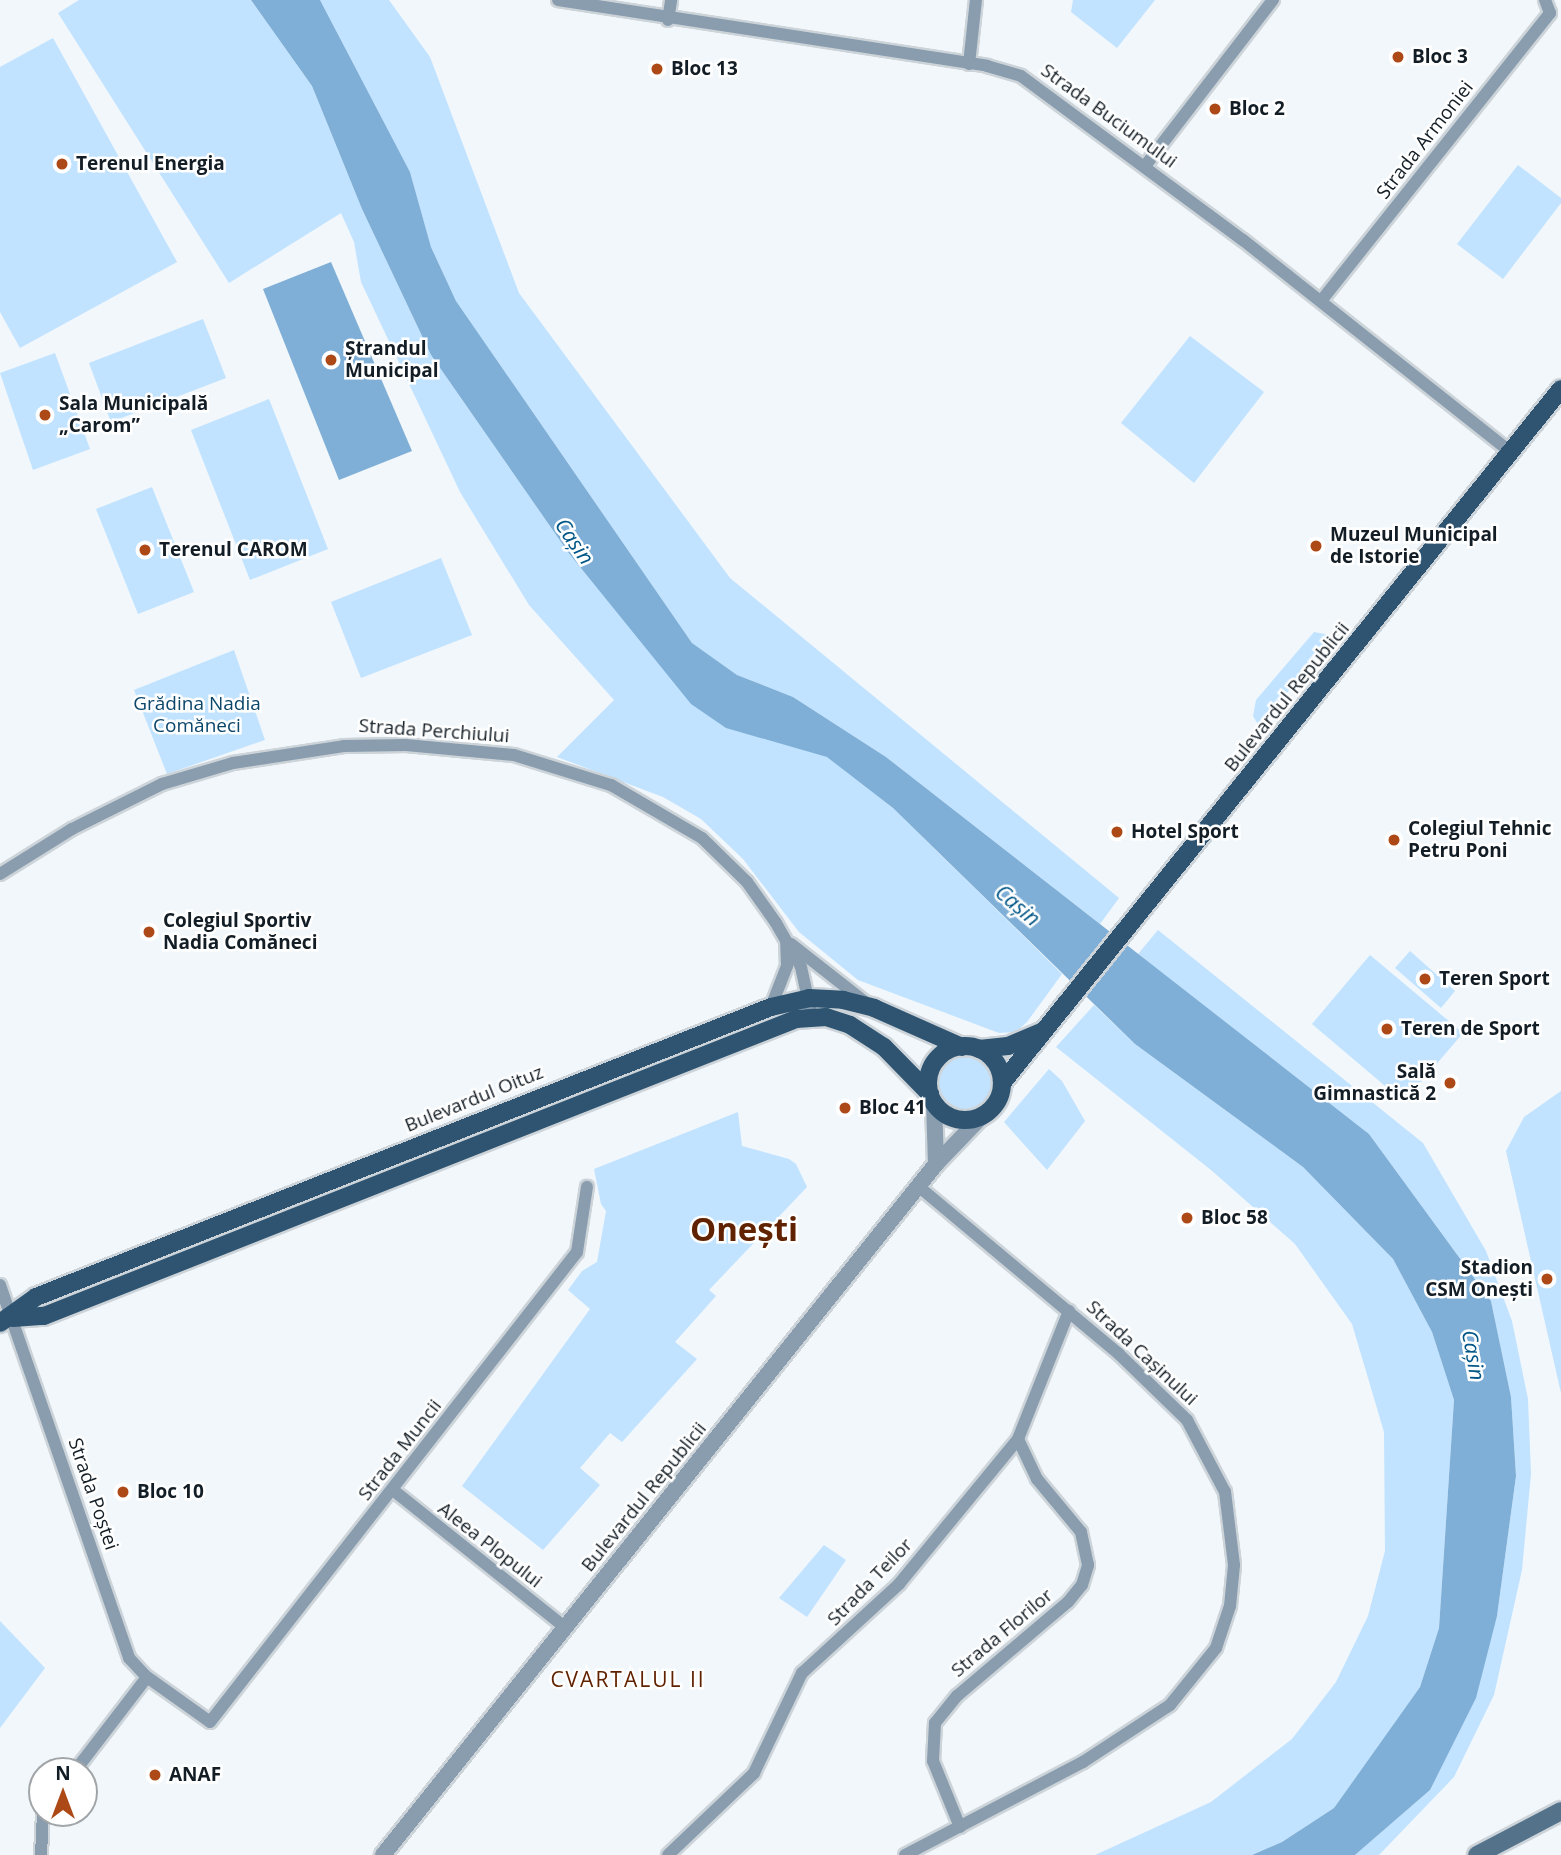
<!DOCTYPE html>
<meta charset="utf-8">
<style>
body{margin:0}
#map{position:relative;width:1561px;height:1855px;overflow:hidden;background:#f1f7fb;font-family:"Open Sans",sans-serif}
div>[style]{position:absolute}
.green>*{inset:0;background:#c1e3ff}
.round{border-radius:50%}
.water>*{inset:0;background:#7fafd6}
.roads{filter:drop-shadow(2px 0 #cdd4d9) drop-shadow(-2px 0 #cdd4d9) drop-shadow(0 2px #cdd4d9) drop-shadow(0 -2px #cdd4d9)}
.minor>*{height:12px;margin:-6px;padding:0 6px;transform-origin:6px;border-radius:6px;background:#899dae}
.tertiary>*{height:16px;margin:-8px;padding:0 8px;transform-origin:8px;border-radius:8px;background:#899dae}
.secondary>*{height:18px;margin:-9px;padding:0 9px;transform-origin:9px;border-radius:9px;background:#54738b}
.primary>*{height:18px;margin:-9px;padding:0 9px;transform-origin:9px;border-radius:9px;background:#2e5471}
.primary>.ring{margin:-9px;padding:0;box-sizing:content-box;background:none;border:18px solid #2e5471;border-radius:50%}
.dots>*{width:19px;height:19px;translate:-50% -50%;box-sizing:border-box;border:4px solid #fff;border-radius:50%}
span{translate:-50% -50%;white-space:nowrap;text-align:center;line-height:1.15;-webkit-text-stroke:5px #fff;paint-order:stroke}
.poi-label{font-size:19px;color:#131d25;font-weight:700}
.left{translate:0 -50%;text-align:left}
.right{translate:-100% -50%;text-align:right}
.street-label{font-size:19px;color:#131d25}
.park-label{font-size:19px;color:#0b466b}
.water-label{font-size:21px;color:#005686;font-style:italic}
.neighbourhood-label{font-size:21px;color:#602201;letter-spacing:2px}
.town-label{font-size:33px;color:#602201;font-weight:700}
.north{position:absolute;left:28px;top:1757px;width:70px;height:70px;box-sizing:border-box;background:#fff;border:2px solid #a1a5a8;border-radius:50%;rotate:0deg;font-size:19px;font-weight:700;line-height:28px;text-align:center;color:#131d25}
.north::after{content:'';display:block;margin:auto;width:24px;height:32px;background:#ad4916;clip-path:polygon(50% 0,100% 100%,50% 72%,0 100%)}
</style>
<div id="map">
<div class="green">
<div style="clip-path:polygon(79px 0,251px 0,312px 86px,362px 209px,431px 355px,568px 552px,893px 808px,1062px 974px,1027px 1022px,1016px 1032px,999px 1033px,858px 980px,799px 932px,743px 859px,701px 819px,663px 797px,557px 757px,614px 700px,529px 605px,460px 492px,361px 282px,354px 242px,341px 213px,229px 283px,58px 13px)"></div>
<div style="clip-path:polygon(320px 0,389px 0,430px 57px,519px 293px,730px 578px,1119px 898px,1100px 924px,886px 757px,793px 697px,737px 675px,692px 643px,456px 301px,431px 247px,410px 172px)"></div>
<div style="clip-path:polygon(1073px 0,1155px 0,1117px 48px,1071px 12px)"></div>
<div style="clip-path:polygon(53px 38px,177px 262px,20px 348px,0 312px,0 67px)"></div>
<div style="clip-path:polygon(1518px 165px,1561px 198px,1561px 203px,1503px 279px,1457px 244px)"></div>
<div style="clip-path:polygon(203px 319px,226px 378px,111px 422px,89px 363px)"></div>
<div style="clip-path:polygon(1190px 336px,1264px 392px,1194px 483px,1121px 423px)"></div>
<div style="clip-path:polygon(55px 353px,90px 449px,33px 470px,0 373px)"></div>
<div style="clip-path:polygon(269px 399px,328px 549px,250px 580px,191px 430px)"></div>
<div style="clip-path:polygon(152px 487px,194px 592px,138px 614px,96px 509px)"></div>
<div style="clip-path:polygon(441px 558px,472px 635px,361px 678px,331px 602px)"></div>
<div style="clip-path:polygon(1314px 632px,1335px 636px,1259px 726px,1253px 716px,1256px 700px)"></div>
<div style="clip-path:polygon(234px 650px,265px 740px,167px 774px,134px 690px)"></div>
<div style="clip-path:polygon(1158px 930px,1423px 1143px,1486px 1251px,1512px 1321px,1528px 1399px,1531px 1474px,1522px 1570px,1494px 1695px,1454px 1777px,1379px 1855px,1355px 1855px,1430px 1790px,1497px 1616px,1516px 1476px,1511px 1397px,1491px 1301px,1369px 1134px,1138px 954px)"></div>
<div style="clip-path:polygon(1410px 951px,1455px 991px,1441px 1008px,1395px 968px)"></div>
<div style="clip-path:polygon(1370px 955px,1463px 1033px,1404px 1102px,1312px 1024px)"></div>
<div style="clip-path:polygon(1094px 1005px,1135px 1044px,1303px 1167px,1393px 1259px,1432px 1332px,1454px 1400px,1439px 1628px,1420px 1687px,1334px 1808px,1282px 1842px,1252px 1855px,1095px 1855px,1211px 1802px,1292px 1739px,1336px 1682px,1368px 1616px,1385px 1551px,1384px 1432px,1352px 1324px,1295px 1244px,1211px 1170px,1056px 1047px)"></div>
<div class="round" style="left:930px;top:1047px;width:72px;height:72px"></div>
<div style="clip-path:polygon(1049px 1069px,1062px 1081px,1085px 1121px,1047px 1170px,1004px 1122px)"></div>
<div style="clip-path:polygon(1561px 1091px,1561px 1393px,1506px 1151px,1524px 1117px)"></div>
<div style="clip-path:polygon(738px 1112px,742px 1146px,789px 1159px,796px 1164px,807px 1187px,709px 1290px,716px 1296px,675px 1342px,697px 1359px,622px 1442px,610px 1433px,580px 1468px,600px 1485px,543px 1550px,462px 1486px,590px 1309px,568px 1290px,582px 1271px,597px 1262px,606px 1211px,601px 1204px,594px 1169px)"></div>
<div style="clip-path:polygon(824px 1545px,846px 1560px,807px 1617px,779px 1598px)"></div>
<div style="clip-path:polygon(0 1621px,45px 1668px,0 1728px)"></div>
</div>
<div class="water">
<div style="clip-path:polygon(251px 0,320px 0,410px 172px,431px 247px,456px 301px,692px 643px,737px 675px,793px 697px,886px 757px,1369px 1134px,1491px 1301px,1511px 1397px,1516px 1476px,1497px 1616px,1476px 1698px,1430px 1790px,1355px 1855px,1252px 1855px,1282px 1842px,1334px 1808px,1420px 1687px,1439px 1628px,1454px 1400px,1432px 1332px,1393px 1259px,1303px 1167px,1135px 1044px,893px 808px,827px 757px,726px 728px,691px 704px,568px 552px,431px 355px,362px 209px,312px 86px)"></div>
<div style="clip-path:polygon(331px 262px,412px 451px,339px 480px,263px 289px)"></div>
</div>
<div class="roads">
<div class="minor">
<div style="left:558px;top:0;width:434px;rotate:8.7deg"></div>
<div style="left:987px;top:66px;width:35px;rotate:16deg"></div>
<div style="left:1021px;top:76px;width:276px;rotate:36.5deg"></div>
<div style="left:1243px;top:240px;width:341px;rotate:38.4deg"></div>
<div style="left:668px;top:20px;width:20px;rotate:-81deg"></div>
<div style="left:969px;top:64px;width:64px;rotate:-83.8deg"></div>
<div style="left:1145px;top:166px;width:210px;rotate:-52.4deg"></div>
<div style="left:1321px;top:301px;width:368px;rotate:-51.5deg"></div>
<div style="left:1550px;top:13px;width:14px;rotate:-111deg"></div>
<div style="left:0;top:874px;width:85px;rotate:-32deg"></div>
<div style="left:72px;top:829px;width:101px;rotate:-26.6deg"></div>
<div style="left:162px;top:784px;width:74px;rotate:-16.5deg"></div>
<div style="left:233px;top:763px;width:112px;rotate:-8.7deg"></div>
<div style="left:344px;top:746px;width:62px;rotate:-0.9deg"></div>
<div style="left:406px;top:745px;width:108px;rotate:5.3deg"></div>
<div style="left:514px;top:755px;width:102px;rotate:17.2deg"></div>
<div style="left:611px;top:785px;width:105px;rotate:30.2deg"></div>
<div style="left:702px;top:838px;width:63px;rotate:44.4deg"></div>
<div style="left:747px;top:882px;width:50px;rotate:54.7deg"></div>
<div style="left:776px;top:923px;width:51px;rotate:60.4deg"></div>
<div style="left:801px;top:967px;width:51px;rotate:77.6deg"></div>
<div style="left:791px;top:944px;width:94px;rotate:38.1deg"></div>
<div style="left:771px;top:1007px;width:44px;rotate:-68.7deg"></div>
<div style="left:787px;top:966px;width:23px;rotate:-92deg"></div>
<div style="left:0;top:1285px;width:395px;rotate:70.9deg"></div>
<div style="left:129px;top:1658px;width:26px;rotate:47deg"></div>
<div style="left:147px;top:1677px;width:77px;rotate:35.5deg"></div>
<div style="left:210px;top:1722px;width:596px;rotate:-52.02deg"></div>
<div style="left:577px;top:1252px;width:66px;rotate:-81.3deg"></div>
<div style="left:393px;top:1490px;width:221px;rotate:38.6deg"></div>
<div style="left:75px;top:1771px;width:118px;rotate:-52.5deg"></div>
<div style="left:960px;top:1827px;width:71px;rotate:-112.2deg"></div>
<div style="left:933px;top:1761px;width:38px;rotate:-87deg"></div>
<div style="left:935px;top:1723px;width:35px;rotate:-51deg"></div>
<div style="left:957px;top:1696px;width:145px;rotate:-40.3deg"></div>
<div style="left:1068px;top:1602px;width:22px;rotate:-51deg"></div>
<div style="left:1082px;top:1585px;width:21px;rotate:-73deg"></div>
<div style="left:1088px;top:1565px;width:34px;rotate:-102deg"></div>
<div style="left:1081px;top:1532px;width:69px;rotate:-129.7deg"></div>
<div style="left:1037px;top:1479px;width:44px;rotate:-115.4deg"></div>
<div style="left:41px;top:1855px;width:42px;rotate:-87.3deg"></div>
<div style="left:668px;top:1855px;width:119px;rotate:-43.6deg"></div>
<div style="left:754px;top:1773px;width:111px;rotate:-64.4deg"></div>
<div style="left:802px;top:1673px;width:132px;rotate:-42.5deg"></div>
<div style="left:899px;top:1584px;width:188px;rotate:-50.6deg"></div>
<div style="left:1018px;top:1439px;width:138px;rotate:-68.3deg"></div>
<div style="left:905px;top:1855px;width:201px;rotate:-27.6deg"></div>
<div style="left:1083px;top:1762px;width:104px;rotate:-33.2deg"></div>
<div style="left:1170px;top:1705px;width:73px;rotate:-51.1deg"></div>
<div style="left:1216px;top:1648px;width:44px;rotate:-71.6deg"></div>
<div style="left:1230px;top:1606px;width:41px;rotate:-84.4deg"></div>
<div style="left:1234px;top:1565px;width:74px;rotate:-97deg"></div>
<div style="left:1225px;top:1492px;width:81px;rotate:-117.8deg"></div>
<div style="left:1187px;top:1420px;width:95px;rotate:-135.9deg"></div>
<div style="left:1119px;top:1354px;width:261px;rotate:-140.1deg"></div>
</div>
<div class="tertiary">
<div style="left:934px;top:1103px;width:61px;rotate:88.1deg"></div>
<div style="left:383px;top:1855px;width:885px;rotate:-51.33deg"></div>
<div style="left:936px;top:1164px;width:68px;rotate:-46.2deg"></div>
</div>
<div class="secondary">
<div style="left:1477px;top:1855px;width:95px;rotate:-27.6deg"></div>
</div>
<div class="primary">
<div class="ring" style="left:928px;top:1046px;width:56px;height:56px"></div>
<div style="left:979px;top:1049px;width:29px;rotate:-6deg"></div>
<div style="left:1008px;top:1046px;width:36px;rotate:-23deg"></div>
<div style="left:1002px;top:1083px;width:891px;rotate:-51.15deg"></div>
<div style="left:13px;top:1318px;width:31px;rotate:-4deg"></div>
<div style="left:44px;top:1316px;width:809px;rotate:-21.55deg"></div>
<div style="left:796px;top:1019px;width:30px;rotate:-4deg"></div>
<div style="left:826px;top:1017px;width:25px;rotate:18deg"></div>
<div style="left:850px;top:1025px;width:40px;rotate:32.9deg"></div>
<div style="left:884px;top:1047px;width:66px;rotate:45.6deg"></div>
<div style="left:0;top:1323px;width:44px;rotate:-35.8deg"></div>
<div style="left:36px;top:1297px;width:790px;rotate:-21.53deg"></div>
<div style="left:771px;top:1007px;width:39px;rotate:-13deg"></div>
<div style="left:809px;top:998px;width:34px;rotate:3deg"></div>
<div style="left:843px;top:1000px;width:32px;rotate:14deg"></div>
<div style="left:874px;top:1008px;width:96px;rotate:23.9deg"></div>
</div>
</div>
<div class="dots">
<div style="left:1398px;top:57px;background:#ad4916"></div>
<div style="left:657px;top:69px;background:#ad4916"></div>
<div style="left:1215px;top:109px;background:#ad4916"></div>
<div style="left:62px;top:164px;background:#ad4916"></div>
<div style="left:331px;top:360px;background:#ad4916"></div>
<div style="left:45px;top:415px;background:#ad4916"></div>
<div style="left:1316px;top:546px;background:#ad4916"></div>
<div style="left:145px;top:550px;background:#ad4916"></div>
<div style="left:1117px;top:832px;background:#ad4916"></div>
<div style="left:1394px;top:840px;background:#ad4916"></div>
<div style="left:149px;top:932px;background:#ad4916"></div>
<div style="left:1425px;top:979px;background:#ad4916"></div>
<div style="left:1387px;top:1029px;background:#ad4916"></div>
<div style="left:1450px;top:1083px;background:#ad4916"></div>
<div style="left:845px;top:1108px;background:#ad4916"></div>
<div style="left:1187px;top:1218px;background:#ad4916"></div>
<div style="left:1547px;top:1279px;background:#ad4916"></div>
<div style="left:123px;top:1492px;background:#ad4916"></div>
<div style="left:155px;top:1775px;background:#ad4916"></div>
</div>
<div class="poi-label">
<span class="left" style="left:1412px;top:57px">Bloc 3</span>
<span class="left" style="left:671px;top:69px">Bloc 13</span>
<span class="left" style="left:1229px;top:109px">Bloc 2</span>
<span class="left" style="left:76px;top:164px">Terenul Energia</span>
<span class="left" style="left:345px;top:360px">Ștrandul<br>Municipal</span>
<span class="left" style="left:59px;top:415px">Sala Municipală<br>„Carom”</span>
<span class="left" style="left:1330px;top:546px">Muzeul Municipal<br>de Istorie</span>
<span class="left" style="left:159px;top:550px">Terenul CAROM</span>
<span class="left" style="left:1408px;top:840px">Colegiul Tehnic<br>Petru Poni</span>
<span class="left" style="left:1131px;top:832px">Hotel Sport</span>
<span class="left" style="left:163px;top:932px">Colegiul Sportiv<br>Nadia Comăneci</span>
<span class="left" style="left:1439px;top:979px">Teren Sport</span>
<span class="left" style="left:1401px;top:1029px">Teren de Sport</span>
<span class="right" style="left:1436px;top:1083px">Sală<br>Gimnastică 2</span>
<span class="left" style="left:859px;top:1108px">Bloc 41</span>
<span class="left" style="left:1201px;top:1218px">Bloc 58</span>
<span class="right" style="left:1533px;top:1279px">Stadion<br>CSM Onești</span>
<span class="left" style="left:137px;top:1492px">Bloc 10</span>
<span class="left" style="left:169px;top:1775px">ANAF</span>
</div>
<div class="street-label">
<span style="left:1109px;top:116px;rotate:36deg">Strada Buciumului</span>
<span style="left:1425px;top:140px;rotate:-52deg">Strada Armoniei</span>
<span style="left:1287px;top:697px;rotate:-51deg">Bulevardul Republicii</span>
<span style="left:434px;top:731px;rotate:4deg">Strada Perchiului</span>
<span style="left:474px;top:1099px;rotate:-22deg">Bulevardul Oituz</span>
<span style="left:1142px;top:1353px;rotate:43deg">Strada Cașinului</span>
<span style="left:400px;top:1450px;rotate:-52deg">Strada Muncii</span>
<span style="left:93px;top:1494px;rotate:71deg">Strada Poștei</span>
<span style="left:644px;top:1497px;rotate:-51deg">Bulevardul Republicii</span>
<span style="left:490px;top:1545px;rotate:38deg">Aleea Plopului</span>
<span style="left:870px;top:1582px;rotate:-46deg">Strada Teilor</span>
<span style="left:1002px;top:1633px;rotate:-40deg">Strada Florilor</span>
</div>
<div class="park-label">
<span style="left:197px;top:715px">Grădina Nadia<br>Comăneci</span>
</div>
<div class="water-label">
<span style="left:575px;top:541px;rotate:55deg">Cașin</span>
<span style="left:1018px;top:905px;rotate:40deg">Cașin</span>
<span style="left:1474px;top:1355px;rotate:80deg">Cașin</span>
</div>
<div class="neighbourhood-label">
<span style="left:628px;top:1679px">CVARTALUL II</span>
</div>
<div class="town-label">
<span style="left:744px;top:1229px">Onești</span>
</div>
<div class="north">N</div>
</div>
